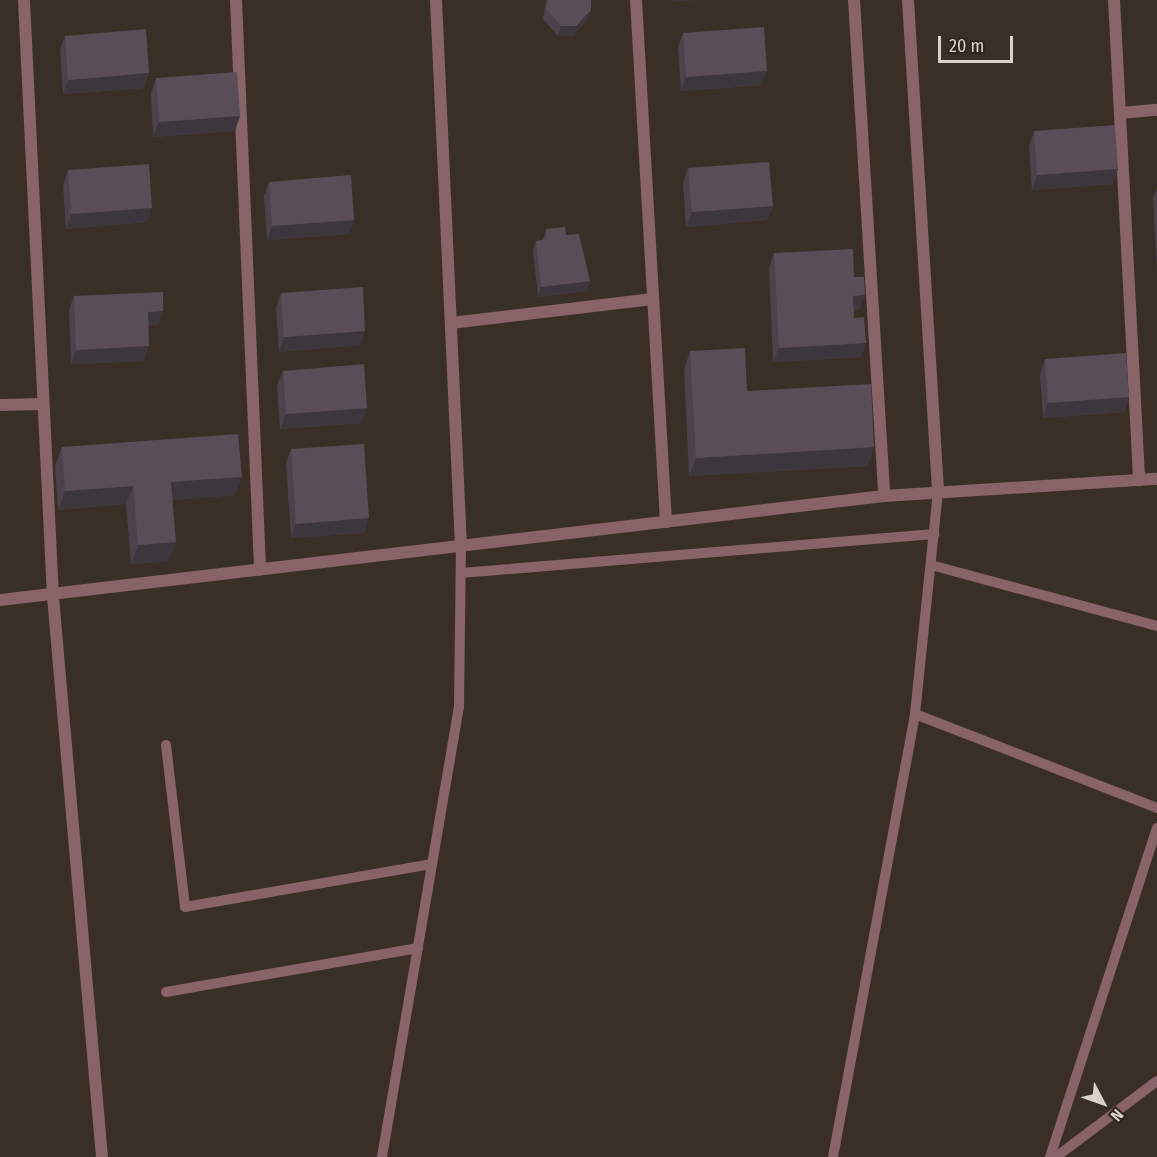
<!DOCTYPE html>
<style>
body{margin:0}
#map{position:relative;width:1157px;height:1157px;overflow:hidden;background:#3a2f26;font-family:"Fira Sans Condensed",sans-serif}
div>[style]{position:absolute}
.lane>*{height:10px;margin:-5px;padding:0 5px;transform-origin:5px;border-radius:5px;background:#886367}
.street>*{height:12px;margin:-6px;padding:0 6px;transform-origin:6px;border-radius:6px;background:#886367}
.wall>*{inset:0;background:#4d424b}
.shaded-wall>*{inset:0;background:#3e363d}
.building>*{inset:0;background:#594d57}
span{translate:-50% -50%;white-space:nowrap;text-align:center;line-height:1.15;-webkit-text-stroke:5px #30251c;paint-order:stroke}
.north{position:absolute;left:1073px;top:1073px;width:60px;height:60px;-webkit-text-stroke:4px #30251c;paint-order:stroke;rotate:131deg;font-size:16px;font-weight:700;line-height:24px;text-align:center;color:#d9d2cc}
.north::after{content:'';display:block;margin:auto;width:21px;height:27px;background:#d9d2cc;clip-path:polygon(50% 0,100% 100%,50% 72%,0 100%)}
.scale{position:absolute;left:938px;top:36px;width:75px;height:27px;box-sizing:border-box;border:3px solid #d9d2cc;border-top:0;padding-left:8px;font-size:18px;line-height:21px;white-space:nowrap;color:#d9d2cc;-webkit-text-stroke:4px #30251c;paint-order:stroke}
</style>
<div id="map">
<div class="lane">
<div style="left:931px;top:565px;width:234px;rotate:15.1deg"></div>
<div style="left:461px;top:573px;width:475px;rotate:-4.7deg"></div>
<div style="left:915px;top:714px;width:260px;rotate:21.2deg"></div>
<div style="left:166px;top:745px;width:163px;rotate:83.3deg"></div>
<div style="left:185px;top:907px;width:251px;rotate:-9.9deg"></div>
<div style="left:166px;top:992px;width:256px;rotate:-9.9deg"></div>
<div style="left:382px;top:1157px;width:457px;rotate:-80.3deg"></div>
<div style="left:459px;top:707px;width:161px;rotate:-89.3deg"></div>
<div style="left:833px;top:1157px;width:451px;rotate:-79.5deg"></div>
<div style="left:915px;top:714px;width:222px;rotate:-84.1deg"></div>
<div style="left:1050px;top:1157px;width:346px;rotate:-72deg"></div>
<div style="left:1056px;top:1157px;width:126px;rotate:-37deg"></div>
</div>
<div class="street">
<div style="left:24px;top:0;width:598px;rotate:87.22deg"></div>
<div style="left:53px;top:597px;width:562px;rotate:85deg"></div>
<div style="left:236px;top:0;width:570px;rotate:87.58deg"></div>
<div style="left:436px;top:0;width:547px;rotate:87.38deg"></div>
<div style="left:636px;top:0;width:523px;rotate:86.71deg"></div>
<div style="left:854px;top:0;width:497px;rotate:86.5deg"></div>
<div style="left:908px;top:0;width:494px;rotate:86.5deg"></div>
<div style="left:1114px;top:0;width:481px;rotate:87deg"></div>
<div style="left:1120px;top:113px;width:37px;rotate:-5deg"></div>
<div style="left:451px;top:323px;width:203px;rotate:-6.8deg"></div>
<div style="left:0;top:405px;width:43px;rotate:-1.3deg"></div>
<div style="left:0;top:600px;width:890px;rotate:-6.71deg"></div>
<div style="left:884px;top:496px;width:274px;rotate:-3.6deg"></div>
</div>
<div class="wall">
<div style="clip-path:polygon(546px 0,591px 0,591px 10px,588px 19px,573px 36px,558px 36px,543px 19px)"></div>
<div style="clip-path:polygon(683px 33px,762px 85px,681px 91px,678px 47px)"></div>
<div style="clip-path:polygon(65px 36px,144px 88px,63px 94px,60px 50px)"></div>
<div style="clip-path:polygon(156px 78px,235px 131px,153px 137px,151px 93px)"></div>
<div style="clip-path:polygon(1034px 131px,1113px 184px,1032px 190px,1029px 146px)"></div>
<div style="clip-path:polygon(688px 168px,773px 206px,767px 220px,686px 227px,683px 183px)"></div>
<div style="clip-path:polygon(68px 170px,147px 222px,66px 229px,63px 185px)"></div>
<div style="clip-path:polygon(269px 182px,354px 220px,349px 234px,267px 240px,264px 196px)"></div>
<div style="clip-path:polygon(1157px 188px,1157px 272px,1153px 198px)"></div>
<div style="clip-path:polygon(546px 229px,566px 235px,590px 281px,587px 291px,538px 297px,533px 250px,536px 241px,543px 240px)"></div>
<div style="clip-path:polygon(774px 253px,854px 277px,860px 309px,854px 310px,854px 318px,861px 357px,773px 362px,769px 268px)"></div>
<div style="clip-path:polygon(281px 293px,365px 331px,360px 345px,279px 352px,276px 308px)"></div>
<div style="clip-path:polygon(74px 296px,163px 311px,158px 325px,148px 326px,144px 361px,71px 364px,69px 310px)"></div>
<div style="clip-path:polygon(690px 351px,747px 391px,874px 447px,867px 466px,689px 476px,684px 370px)"></div>
<div style="clip-path:polygon(1045px 359px,1129px 397px,1124px 412px,1043px 418px,1040px 374px)"></div>
<div style="clip-path:polygon(283px 371px,367px 408px,362px 423px,280px 429px,277px 385px)"></div>
<div style="clip-path:polygon(62px 447px,235px 495px,172px 500px,169px 561px,131px 564px,126px 504px,58px 510px,55px 466px)"></div>
<div style="clip-path:polygon(291px 449px,364px 533px,291px 538px,286px 463px)"></div>
</div>
<div class="shaded-wall">
<div style="clip-path:polygon(672px 0,698px 0,671px 2px)"></div>
<div style="clip-path:polygon(591px 10px,588px 19px,573px 36px,558px 36px,561px 26px)"></div>
<div style="clip-path:polygon(767px 71px,762px 85px,681px 91px,686px 77px)"></div>
<div style="clip-path:polygon(149px 73px,144px 88px,63px 94px,68px 80px)"></div>
<div style="clip-path:polygon(240px 116px,235px 131px,153px 137px,159px 122px)"></div>
<div style="clip-path:polygon(1118px 169px,1113px 184px,1032px 190px,1037px 175px)"></div>
<div style="clip-path:polygon(773px 206px,767px 220px,686px 227px,692px 212px)"></div>
<div style="clip-path:polygon(152px 208px,147px 222px,66px 229px,71px 214px)"></div>
<div style="clip-path:polygon(354px 220px,349px 234px,267px 240px,272px 226px)"></div>
<div style="clip-path:polygon(590px 281px,587px 291px,538px 297px,541px 287px)"></div>
<div style="clip-path:polygon(865px 295px,860px 309px,848px 310px,853px 296px)"></div>
<div style="clip-path:polygon(163px 311px,158px 325px,142px 326px,148px 312px)"></div>
<div style="clip-path:polygon(365px 331px,360px 345px,279px 352px,284px 337px)"></div>
<div style="clip-path:polygon(866px 343px,861px 357px,773px 362px,779px 348px)"></div>
<div style="clip-path:polygon(149px 346px,144px 361px,71px 364px,76px 350px)"></div>
<div style="clip-path:polygon(1129px 397px,1124px 412px,1043px 418px,1048px 403px)"></div>
<div style="clip-path:polygon(367px 408px,362px 423px,280px 429px,286px 414px)"></div>
<div style="clip-path:polygon(874px 447px,867px 466px,689px 476px,696px 458px)"></div>
<div style="clip-path:polygon(242px 477px,235px 495px,164px 501px,171px 482px)"></div>
<div style="clip-path:polygon(133px 486px,126px 504px,58px 510px,65px 491px)"></div>
<div style="clip-path:polygon(369px 518px,364px 533px,291px 538px,296px 524px)"></div>
<div style="clip-path:polygon(176px 542px,169px 561px,131px 564px,138px 545px)"></div>
</div>
<div class="building">
<div style="clip-path:polygon(548px 0,591px 0,591px 10px,576px 26px,561px 26px,546px 9px)"></div>
<div style="clip-path:polygon(764px 27px,767px 71px,686px 77px,683px 33px)"></div>
<div style="clip-path:polygon(146px 29px,149px 73px,68px 80px,65px 36px)"></div>
<div style="clip-path:polygon(237px 72px,240px 116px,159px 122px,156px 78px)"></div>
<div style="clip-path:polygon(1115px 125px,1118px 169px,1037px 175px,1034px 131px)"></div>
<div style="clip-path:polygon(769px 162px,773px 206px,692px 212px,688px 168px)"></div>
<div style="clip-path:polygon(149px 164px,152px 208px,71px 214px,68px 170px)"></div>
<div style="clip-path:polygon(351px 175px,354px 220px,272px 226px,269px 182px)"></div>
<div style="clip-path:polygon(565px 227px,566px 235px,579px 234px,590px 281px,541px 287px,536px 241px,547px 239px,546px 229px)"></div>
<div style="clip-path:polygon(853px 249px,854px 277px,864px 277px,865px 295px,853px 296px,854px 318px,864px 317px,866px 343px,779px 348px,774px 253px)"></div>
<div style="clip-path:polygon(363px 287px,365px 331px,284px 337px,281px 293px)"></div>
<div style="clip-path:polygon(163px 292px,163px 311px,148px 312px,149px 346px,76px 350px,74px 296px)"></div>
<div style="clip-path:polygon(745px 348px,747px 391px,871px 384px,874px 447px,696px 458px,690px 351px)"></div>
<div style="clip-path:polygon(1126px 353px,1129px 397px,1048px 403px,1045px 359px)"></div>
<div style="clip-path:polygon(364px 364px,367px 408px,286px 414px,283px 371px)"></div>
<div style="clip-path:polygon(238px 434px,242px 477px,171px 482px,176px 542px,138px 545px,133px 486px,65px 491px,62px 447px)"></div>
<div style="clip-path:polygon(364px 444px,369px 518px,296px 524px,291px 449px)"></div>
</div>
<div class="north">N</div>
<div class="scale">20 m</div>
</div>
